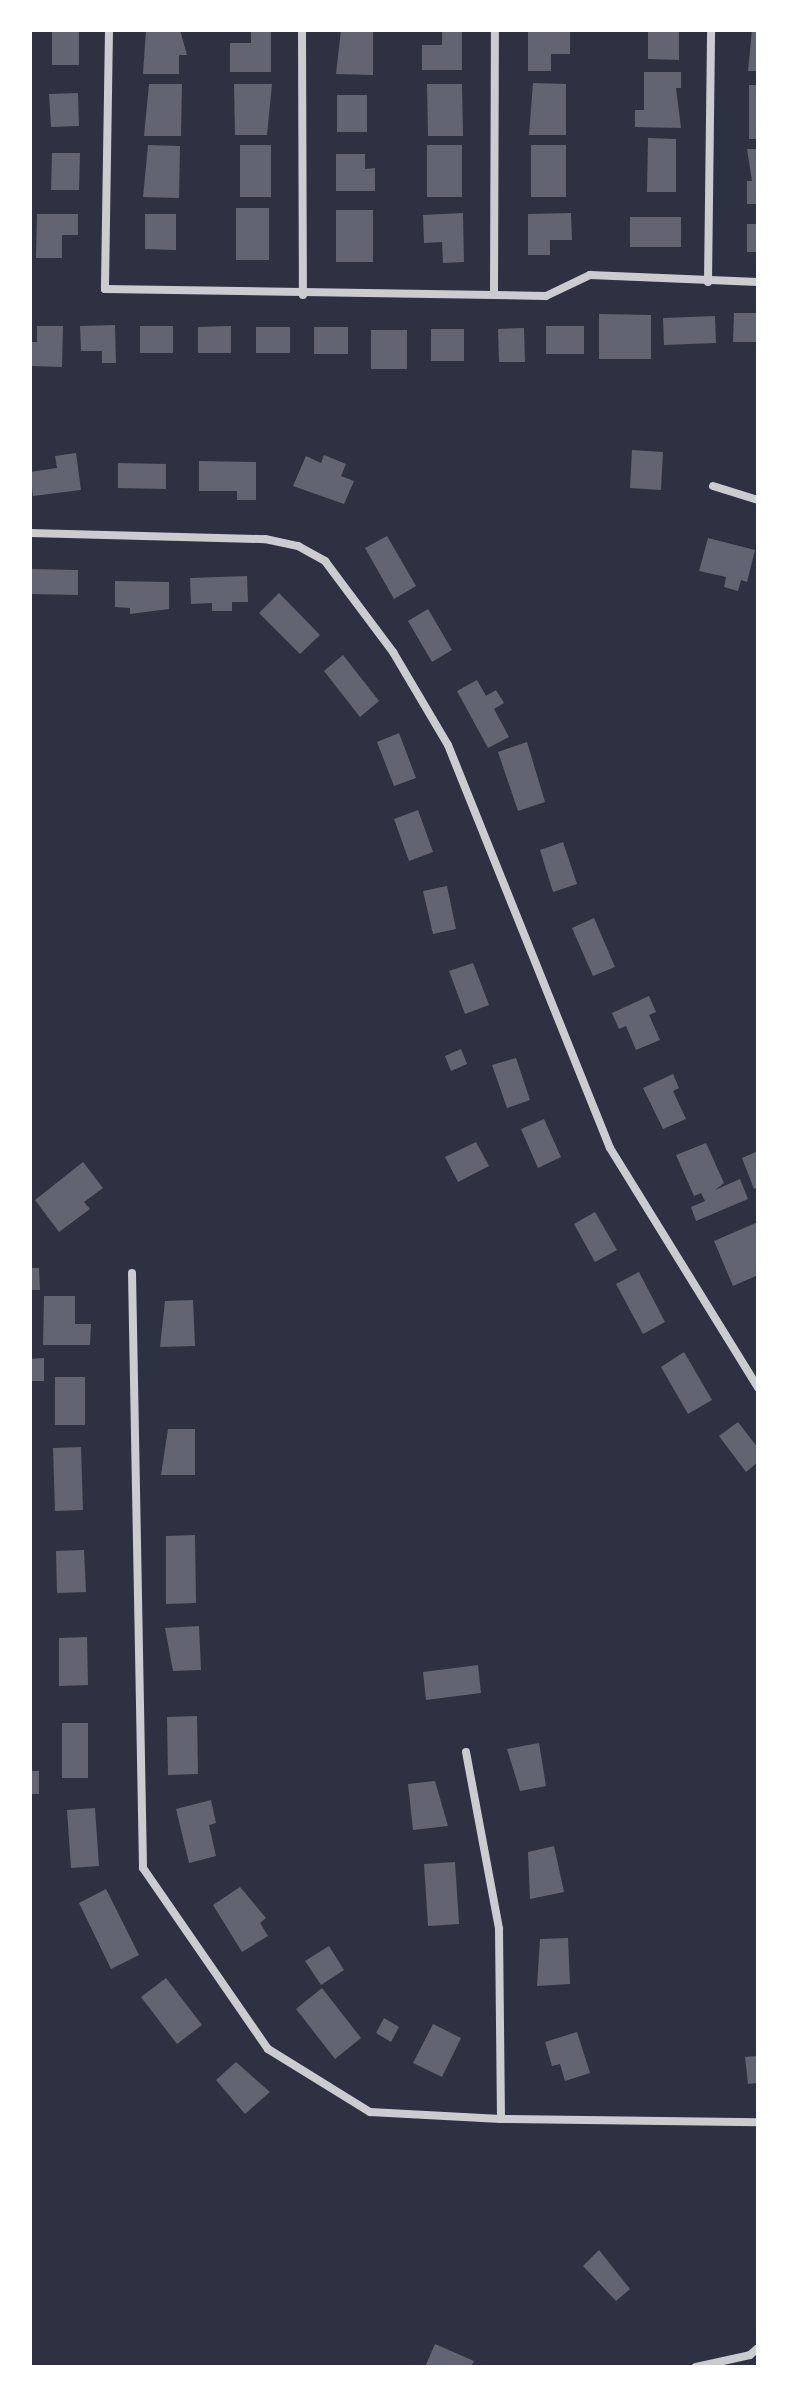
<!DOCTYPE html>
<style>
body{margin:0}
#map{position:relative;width:788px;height:2397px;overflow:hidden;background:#2d3142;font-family:"Fira Sans",sans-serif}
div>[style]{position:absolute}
.building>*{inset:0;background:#626471}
.minor>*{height:8px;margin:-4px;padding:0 4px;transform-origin:4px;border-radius:4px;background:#caccd0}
span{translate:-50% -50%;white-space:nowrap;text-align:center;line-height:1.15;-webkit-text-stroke:7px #fff;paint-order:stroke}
.frame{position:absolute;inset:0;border:32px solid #fff;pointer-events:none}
</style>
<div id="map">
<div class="building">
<div style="clip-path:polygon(146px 30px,180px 30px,187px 55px,179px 55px,179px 74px,143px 74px)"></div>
<div style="clip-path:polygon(251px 30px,271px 30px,271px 72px,230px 72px,230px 43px,251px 43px)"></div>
<div style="clip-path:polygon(341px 30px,373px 30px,373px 75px,336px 74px)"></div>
<div style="clip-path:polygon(442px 30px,462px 30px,462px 70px,422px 70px,422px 45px,442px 45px)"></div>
<div style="clip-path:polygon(528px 30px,570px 30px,570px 54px,551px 54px,551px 71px,528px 71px)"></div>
<div style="clip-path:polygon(648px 30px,679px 30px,679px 60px,648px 59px)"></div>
<div style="clip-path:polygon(752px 30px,758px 30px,758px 71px,748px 71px)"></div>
<div style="clip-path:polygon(52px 32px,79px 32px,79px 65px,52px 65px)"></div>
<div style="clip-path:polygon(644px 72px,681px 72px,681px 88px,676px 88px,681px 128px,635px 127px,635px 110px,644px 110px)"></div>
<div style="clip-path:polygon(533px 83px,566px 84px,566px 135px,529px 135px)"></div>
<div style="clip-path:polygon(149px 84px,182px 84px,181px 136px,144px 136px)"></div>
<div style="clip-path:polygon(234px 84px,272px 84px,267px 135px,235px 135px)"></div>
<div style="clip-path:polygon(427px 84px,462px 84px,463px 136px,428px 136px)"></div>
<div style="clip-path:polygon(749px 85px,758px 85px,758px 139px,749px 139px)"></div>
<div style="clip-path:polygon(78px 93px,79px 126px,51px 127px,49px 94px)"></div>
<div style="clip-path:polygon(337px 95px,367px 95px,367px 132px,337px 132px)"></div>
<div style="clip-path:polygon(648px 138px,676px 139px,676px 192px,647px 192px)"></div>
<div style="clip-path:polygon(148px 145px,180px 146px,179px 198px,143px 197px)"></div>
<div style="clip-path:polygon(240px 145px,271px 145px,271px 197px,240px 197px)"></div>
<div style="clip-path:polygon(427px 145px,462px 145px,462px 197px,427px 197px)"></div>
<div style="clip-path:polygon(531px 145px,566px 145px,566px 197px,531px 197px)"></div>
<div style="clip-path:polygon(747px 149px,758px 149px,758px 204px,747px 204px,747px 181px,752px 181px)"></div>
<div style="clip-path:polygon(52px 153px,80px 153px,79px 190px,51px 190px)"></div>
<div style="clip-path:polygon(336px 154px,365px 154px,365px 169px,375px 168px,375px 191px,336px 191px)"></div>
<div style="clip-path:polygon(236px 208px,269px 208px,269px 260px,236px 260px)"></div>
<div style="clip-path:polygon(336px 210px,373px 210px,373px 262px,336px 262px)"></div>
<div style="clip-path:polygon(463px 213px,464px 262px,443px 263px,442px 242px,424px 243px,423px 215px)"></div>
<div style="clip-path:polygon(571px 213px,572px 240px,550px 240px,550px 255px,528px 255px,528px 214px)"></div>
<div style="clip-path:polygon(37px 214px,78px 214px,78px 235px,62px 235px,62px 258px,36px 258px)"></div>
<div style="clip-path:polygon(145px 214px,176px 214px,176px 250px,145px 249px)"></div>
<div style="clip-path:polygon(630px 217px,681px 217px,681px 247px,630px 247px)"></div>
<div style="clip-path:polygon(747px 224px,758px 224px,758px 252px,747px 252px)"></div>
<div style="clip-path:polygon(734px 313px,758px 313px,758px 342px,733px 342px)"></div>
<div style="clip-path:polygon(599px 314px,651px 315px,651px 359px,599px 359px)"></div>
<div style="clip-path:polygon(715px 316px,716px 343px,664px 345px,663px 318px)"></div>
<div style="clip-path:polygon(115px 325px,116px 363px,102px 363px,102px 351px,81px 351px,80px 326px)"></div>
<div style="clip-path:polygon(37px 326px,63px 326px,62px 367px,30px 366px,30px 342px,37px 342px)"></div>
<div style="clip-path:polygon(140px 326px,173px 326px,173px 353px,140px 353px)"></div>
<div style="clip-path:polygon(231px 326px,231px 353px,198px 353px,198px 327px)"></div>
<div style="clip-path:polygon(546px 326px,584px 326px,584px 354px,546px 354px)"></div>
<div style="clip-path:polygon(256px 327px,290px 327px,290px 353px,256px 353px)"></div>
<div style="clip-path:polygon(314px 327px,348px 327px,348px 354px,314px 354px)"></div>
<div style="clip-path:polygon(524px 328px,525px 362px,499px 362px,498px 329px)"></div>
<div style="clip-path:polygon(431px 329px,464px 329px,464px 361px,431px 361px)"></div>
<div style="clip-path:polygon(371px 330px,407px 330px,407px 369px,371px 369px)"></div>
<div style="clip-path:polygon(632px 450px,663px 452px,661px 490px,630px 488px)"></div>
<div style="clip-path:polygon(76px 453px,81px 490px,33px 496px,30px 472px,57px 468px,55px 456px)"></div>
<div style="clip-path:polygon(324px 455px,346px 464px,341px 476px,354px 481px,344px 504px,293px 486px,306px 456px,321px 463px)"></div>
<div style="clip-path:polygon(199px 461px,256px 462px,256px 500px,237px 500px,237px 491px,199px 491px)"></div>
<div style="clip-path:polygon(118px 463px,166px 464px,166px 489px,118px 488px)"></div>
<div style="clip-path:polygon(387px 536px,416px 586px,394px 599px,365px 548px)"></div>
<div style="clip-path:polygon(708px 538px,755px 550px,747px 582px,741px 580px,738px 591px,724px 587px,726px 577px,699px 571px)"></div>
<div style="clip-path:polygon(31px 569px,78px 570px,78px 595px,30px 594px)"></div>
<div style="clip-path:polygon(247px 576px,248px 602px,232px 602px,232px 611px,212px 611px,212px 603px,191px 604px,190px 578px)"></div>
<div style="clip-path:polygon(115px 581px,169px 582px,169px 609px,130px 614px,130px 608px,115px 607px)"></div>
<div style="clip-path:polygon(279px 593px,320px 635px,300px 654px,259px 613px)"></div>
<div style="clip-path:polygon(428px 609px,452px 650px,432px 662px,408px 621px)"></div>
<div style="clip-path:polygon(343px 655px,379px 701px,360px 717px,324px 671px)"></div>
<div style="clip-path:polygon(477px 680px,486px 696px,496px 690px,504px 703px,494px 709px,509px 737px,488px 748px,457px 691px)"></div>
<div style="clip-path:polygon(399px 733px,416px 778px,394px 786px,377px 742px)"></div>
<div style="clip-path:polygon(527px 742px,545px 802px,518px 811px,498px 752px)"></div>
<div style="clip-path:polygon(418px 810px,433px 852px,409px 861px,394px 819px)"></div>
<div style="clip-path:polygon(563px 842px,577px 884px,553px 892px,540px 850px)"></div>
<div style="clip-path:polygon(447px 886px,456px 929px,433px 934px,423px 891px)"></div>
<div style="clip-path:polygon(594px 918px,615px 967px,593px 976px,572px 928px)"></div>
<div style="clip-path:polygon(473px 963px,489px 1005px,465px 1014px,449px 971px)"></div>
<div style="clip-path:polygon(649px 996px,656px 1012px,649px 1015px,660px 1040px,636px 1050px,626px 1026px,619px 1029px,612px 1013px)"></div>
<div style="clip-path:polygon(461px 1049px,467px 1064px,451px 1071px,445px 1056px)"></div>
<div style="clip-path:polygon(516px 1058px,530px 1100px,507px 1108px,492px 1065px)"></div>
<div style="clip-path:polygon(673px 1074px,679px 1088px,673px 1091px,686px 1119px,663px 1129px,643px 1088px)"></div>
<div style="clip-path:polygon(544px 1119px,561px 1157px,538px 1168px,521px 1129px)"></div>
<div style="clip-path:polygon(476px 1142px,489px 1166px,458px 1182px,445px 1157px)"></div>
<div style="clip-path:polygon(706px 1143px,724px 1183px,715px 1190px,740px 1179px,748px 1199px,696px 1221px,691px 1207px,705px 1201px,701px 1193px,694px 1196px,676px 1155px)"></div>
<div style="clip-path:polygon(758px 1151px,758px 1187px,754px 1189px,742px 1158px)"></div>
<div style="clip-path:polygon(83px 1162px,103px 1188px,84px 1202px,90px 1209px,59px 1232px,35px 1200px)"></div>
<div style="clip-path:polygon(595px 1212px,617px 1250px,595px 1262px,574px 1224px)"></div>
<div style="clip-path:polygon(758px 1222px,758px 1275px,733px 1286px,714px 1241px)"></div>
<div style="clip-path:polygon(30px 1268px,39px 1268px,40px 1290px,30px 1290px)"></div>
<div style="clip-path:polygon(639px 1272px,665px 1322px,643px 1334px,616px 1284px)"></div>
<div style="clip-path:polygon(44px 1296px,75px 1296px,75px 1324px,91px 1324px,90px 1345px,43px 1345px)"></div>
<div style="clip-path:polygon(193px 1300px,195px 1346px,160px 1347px,165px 1301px)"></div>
<div style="clip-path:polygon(684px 1352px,712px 1400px,688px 1414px,661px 1367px)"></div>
<div style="clip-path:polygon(44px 1358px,44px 1381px,30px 1381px,30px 1359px)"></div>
<div style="clip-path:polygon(55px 1377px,85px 1377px,85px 1425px,55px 1425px)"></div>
<div style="clip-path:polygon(738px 1422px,758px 1448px,758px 1462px,746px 1472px,719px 1436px)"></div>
<div style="clip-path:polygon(168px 1429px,195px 1429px,195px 1475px,161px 1475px)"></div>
<div style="clip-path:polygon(81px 1447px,83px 1510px,55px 1511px,53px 1448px)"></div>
<div style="clip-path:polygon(195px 1535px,196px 1603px,166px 1604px,166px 1536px)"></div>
<div style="clip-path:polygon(84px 1550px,86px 1592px,57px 1593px,56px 1551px)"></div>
<div style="clip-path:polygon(199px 1626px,201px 1670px,173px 1671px,165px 1628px)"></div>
<div style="clip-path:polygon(87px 1637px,88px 1685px,59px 1686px,59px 1638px)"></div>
<div style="clip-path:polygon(478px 1665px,481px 1693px,426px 1700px,423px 1672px)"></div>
<div style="clip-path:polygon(197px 1716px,198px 1774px,168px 1775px,167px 1717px)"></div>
<div style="clip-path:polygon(62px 1723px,88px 1723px,88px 1778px,62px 1778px)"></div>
<div style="clip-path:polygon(539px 1743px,546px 1786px,520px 1791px,507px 1749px)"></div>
<div style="clip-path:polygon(30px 1771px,39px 1771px,39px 1794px,30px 1794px)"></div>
<div style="clip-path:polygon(435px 1781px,448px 1826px,413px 1830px,408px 1784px)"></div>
<div style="clip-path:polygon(211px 1800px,216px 1823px,209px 1825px,216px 1856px,189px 1863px,176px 1809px)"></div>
<div style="clip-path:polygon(95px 1808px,99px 1866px,71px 1868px,67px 1810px)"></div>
<div style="clip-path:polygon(554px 1846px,564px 1892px,530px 1899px,528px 1852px)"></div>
<div style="clip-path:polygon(455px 1862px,459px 1924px,428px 1926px,424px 1864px)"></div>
<div style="clip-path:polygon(240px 1887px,266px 1918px,260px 1923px,268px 1936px,242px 1952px,213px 1905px)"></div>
<div style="clip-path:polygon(106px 1889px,139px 1955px,111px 1969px,79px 1903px)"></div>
<div style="clip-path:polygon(568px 1938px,570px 1984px,537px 1986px,540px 1939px)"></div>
<div style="clip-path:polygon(329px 1946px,344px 1970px,321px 1985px,305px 1961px)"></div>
<div style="clip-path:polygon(166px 1978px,202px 2025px,177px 2044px,141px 1997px)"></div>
<div style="clip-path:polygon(322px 1988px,361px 2038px,335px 2059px,296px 2009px)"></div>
<div style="clip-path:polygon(384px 2018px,399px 2027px,391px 2042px,376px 2033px)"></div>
<div style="clip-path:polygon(433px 2024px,461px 2038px,442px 2077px,413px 2063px)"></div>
<div style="clip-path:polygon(577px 2032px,590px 2073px,565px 2081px,560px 2064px,552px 2066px,545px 2042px)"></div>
<div style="clip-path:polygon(758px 2056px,758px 2083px,748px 2084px,745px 2057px)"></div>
<div style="clip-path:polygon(236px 2062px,270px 2092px,245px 2114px,216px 2080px)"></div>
<div style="clip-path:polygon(599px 2250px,630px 2289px,616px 2301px,583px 2266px)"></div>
<div style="clip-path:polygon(435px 2344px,474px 2361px,471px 2367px,425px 2367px)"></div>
</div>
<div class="minor">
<div style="left:109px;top:30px;width:259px;rotate:90.9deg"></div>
<div style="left:105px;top:289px;width:441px;rotate:0.9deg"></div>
<div style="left:546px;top:296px;width:49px;rotate:-25.5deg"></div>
<div style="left:590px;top:275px;width:168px;rotate:2.4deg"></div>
<div style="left:302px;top:30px;width:265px;rotate:89.8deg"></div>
<div style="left:708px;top:282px;width:252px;rotate:-89.3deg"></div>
<div style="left:494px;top:292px;width:262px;rotate:-89.8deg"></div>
<div style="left:713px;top:486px;width:47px;rotate:17.3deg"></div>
<div style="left:30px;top:533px;width:235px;rotate:1.5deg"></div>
<div style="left:265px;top:539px;width:34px;rotate:12deg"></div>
<div style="left:298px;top:546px;width:31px;rotate:29deg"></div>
<div style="left:325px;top:561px;width:114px;rotate:53.2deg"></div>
<div style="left:393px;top:652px;width:108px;rotate:59.4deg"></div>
<div style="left:448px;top:745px;width:434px;rotate:68.1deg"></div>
<div style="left:610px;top:1148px;width:282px;rotate:58.3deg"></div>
<div style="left:132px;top:1273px;width:595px;rotate:88.94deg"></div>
<div style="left:143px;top:1868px;width:220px;rotate:55.4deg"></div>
<div style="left:268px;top:2049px;width:120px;rotate:31.7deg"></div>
<div style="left:370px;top:2112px;width:131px;rotate:3.1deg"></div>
<div style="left:501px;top:2119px;width:257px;rotate:0.7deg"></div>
<div style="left:466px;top:1752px;width:180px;rotate:79.4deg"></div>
<div style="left:499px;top:1929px;width:190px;rotate:89.4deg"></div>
<div style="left:696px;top:2367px;width:55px;rotate:-12.5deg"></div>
<div style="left:750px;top:2355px;width:11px;rotate:-41deg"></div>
</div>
<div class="frame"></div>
</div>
